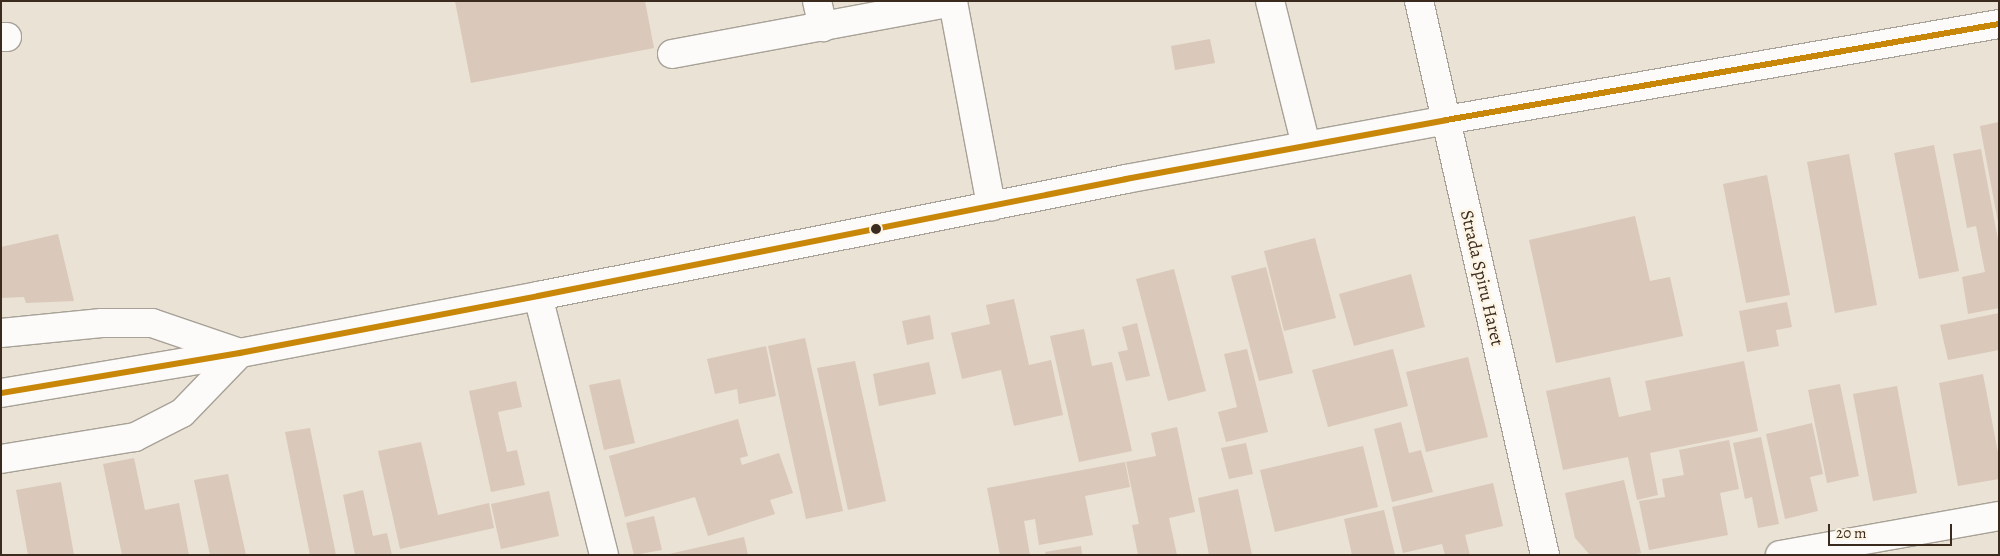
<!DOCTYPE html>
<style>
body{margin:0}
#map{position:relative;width:2000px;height:556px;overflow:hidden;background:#eae2d4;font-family:Alegreya,serif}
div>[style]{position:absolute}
.building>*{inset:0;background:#dac8ba}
.roads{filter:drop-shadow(1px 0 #a7a197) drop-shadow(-1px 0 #a7a197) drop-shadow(0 1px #a7a197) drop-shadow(0 -1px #a7a197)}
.minor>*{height:28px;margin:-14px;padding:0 14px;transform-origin:14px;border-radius:14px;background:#fcfbf9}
.major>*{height:28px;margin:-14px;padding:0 14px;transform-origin:14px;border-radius:14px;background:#fcfbf9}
.bus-1>*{height:6px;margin:-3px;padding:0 3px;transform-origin:3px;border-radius:3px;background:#c88708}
.dots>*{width:14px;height:14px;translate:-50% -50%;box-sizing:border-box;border:2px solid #fcf5e5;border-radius:50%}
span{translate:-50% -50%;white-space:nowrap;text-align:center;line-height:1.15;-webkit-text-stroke:5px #fcf5e5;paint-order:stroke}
.street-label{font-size:18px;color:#3b2a1e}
.frame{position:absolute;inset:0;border:2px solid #3b2a1e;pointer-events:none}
.scale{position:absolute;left:1828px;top:524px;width:124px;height:22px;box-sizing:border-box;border:2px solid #3b2a1e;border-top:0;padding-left:6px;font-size:15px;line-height:18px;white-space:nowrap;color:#3b2a1e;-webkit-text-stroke:4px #fcf5e5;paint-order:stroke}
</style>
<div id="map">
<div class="building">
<div style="clip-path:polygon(455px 1px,645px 1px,654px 48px,471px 83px)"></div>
<div style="clip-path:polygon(1210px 39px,1215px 63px,1175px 70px,1171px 46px)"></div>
<div style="clip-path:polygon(1999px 122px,1999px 222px,1998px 222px,1980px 126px)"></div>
<div style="clip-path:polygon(1934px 145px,1959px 271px,1919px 279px,1894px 153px)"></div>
<div style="clip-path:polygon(1981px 149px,1999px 245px,1999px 308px,1968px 314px,1962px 277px,1985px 272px,1976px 226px,1967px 228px,1953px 154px)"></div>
<div style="clip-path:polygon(1849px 154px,1877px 305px,1835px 313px,1807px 162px)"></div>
<div style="clip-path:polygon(1767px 175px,1790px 295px,1746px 303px,1723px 184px)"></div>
<div style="clip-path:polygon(1635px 216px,1650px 281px,1670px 277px,1683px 336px,1556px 363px,1529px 240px)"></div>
<div style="clip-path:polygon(58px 234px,74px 301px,26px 303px,24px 297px,1px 298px,1px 247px)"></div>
<div style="clip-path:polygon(1315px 238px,1336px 318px,1284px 331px,1264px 251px)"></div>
<div style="clip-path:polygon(1266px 267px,1293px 373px,1259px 381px,1231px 276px)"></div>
<div style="clip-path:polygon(1174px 269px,1206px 391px,1168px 401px,1136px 279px)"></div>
<div style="clip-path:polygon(1411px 274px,1425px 327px,1354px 346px,1339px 294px)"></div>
<div style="clip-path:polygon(1014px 299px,1029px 365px,1051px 360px,1063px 415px,1014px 426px,1001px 370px,962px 379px,951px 333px,990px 324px,986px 305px)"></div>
<div style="clip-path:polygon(1787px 302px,1792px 327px,1776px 330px,1779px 346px,1747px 352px,1739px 311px)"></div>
<div style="clip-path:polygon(1999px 313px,1999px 350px,1948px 360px,1940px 325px)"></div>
<div style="clip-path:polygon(930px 315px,934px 339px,907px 345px,902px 321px)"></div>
<div style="clip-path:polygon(1137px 323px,1150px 376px,1126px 381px,1118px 352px,1128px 350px,1122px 327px)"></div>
<div style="clip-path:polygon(1084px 329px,1092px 366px,1112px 362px,1132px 451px,1079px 462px,1050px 336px)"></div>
<div style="clip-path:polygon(805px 338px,843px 511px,806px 519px,768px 346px)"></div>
<div style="clip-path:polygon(766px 346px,776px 396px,739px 404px,737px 389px,715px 394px,707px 359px)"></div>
<div style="clip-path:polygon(1247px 349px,1268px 432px,1226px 442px,1218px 412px,1237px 407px,1224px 354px)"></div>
<div style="clip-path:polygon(1393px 349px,1408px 406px,1328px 427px,1312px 370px)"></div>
<div style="clip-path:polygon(1468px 357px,1488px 437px,1426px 452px,1406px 372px)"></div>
<div style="clip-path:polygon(855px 361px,886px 501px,848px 510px,817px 368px)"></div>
<div style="clip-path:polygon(1744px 361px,1758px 431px,1650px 453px,1658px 495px,1637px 500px,1628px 457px,1563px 470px,1546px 391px,1610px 377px,1619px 417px,1651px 410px,1645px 381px)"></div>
<div style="clip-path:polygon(929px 362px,936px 394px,879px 406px,873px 374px)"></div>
<div style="clip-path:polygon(1983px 374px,1999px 458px,1999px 479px,1958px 486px,1939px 383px)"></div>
<div style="clip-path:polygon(620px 379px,635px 443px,604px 450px,589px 385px)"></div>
<div style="clip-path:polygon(516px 381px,522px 407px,498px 412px,507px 452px,517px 450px,525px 485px,491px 492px,469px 391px)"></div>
<div style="clip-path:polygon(1840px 384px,1859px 476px,1827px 483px,1808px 390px)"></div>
<div style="clip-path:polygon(1897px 386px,1917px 493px,1873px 501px,1853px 394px)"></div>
<div style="clip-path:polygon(738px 419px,748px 456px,740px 458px,742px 465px,779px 453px,793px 493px,770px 500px,775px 514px,708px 536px,695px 497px,625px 517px,609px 456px)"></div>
<div style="clip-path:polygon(1401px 422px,1409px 453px,1421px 450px,1433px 492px,1392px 502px,1374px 429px)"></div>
<div style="clip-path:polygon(1812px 423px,1823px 474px,1810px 477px,1818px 511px,1785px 519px,1766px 434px)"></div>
<div style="clip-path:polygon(1177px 427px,1195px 512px,1169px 518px,1177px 555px,1138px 555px,1132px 525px,1139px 524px,1126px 462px,1156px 456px,1151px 433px)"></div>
<div style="clip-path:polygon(310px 428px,336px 555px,310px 555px,285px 432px)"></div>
<div style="clip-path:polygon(1761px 437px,1779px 524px,1758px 528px,1752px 497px,1745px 499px,1733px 443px)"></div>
<div style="clip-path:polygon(1729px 440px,1739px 489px,1720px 493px,1728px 535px,1649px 550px,1639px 501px,1665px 497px,1662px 479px,1684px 475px,1679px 450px)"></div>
<div style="clip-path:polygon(421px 442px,438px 515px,489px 503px,494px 528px,400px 549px,378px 451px)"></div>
<div style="clip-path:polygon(1246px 443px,1253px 474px,1229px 479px,1221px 448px)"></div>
<div style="clip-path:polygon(1363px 446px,1378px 507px,1275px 532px,1260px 470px)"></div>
<div style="clip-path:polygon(134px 458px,145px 510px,179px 503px,189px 555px,122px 555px,103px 464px)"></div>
<div style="clip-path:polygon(1125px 462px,1130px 487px,1085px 496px,1093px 535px,1039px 545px,1035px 519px,1024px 521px,1030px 555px,1000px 555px,987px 488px)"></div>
<div style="clip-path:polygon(228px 474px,246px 555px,210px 555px,194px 480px)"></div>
<div style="clip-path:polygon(1624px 480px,1641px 553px,1631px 555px,1590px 555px,1575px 538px,1565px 493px)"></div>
<div style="clip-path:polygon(61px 482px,74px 555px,28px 555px,16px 490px)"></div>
<div style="clip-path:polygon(1493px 483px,1503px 526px,1465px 535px,1470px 555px,1445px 555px,1442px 544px,1403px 553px,1392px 507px)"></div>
<div style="clip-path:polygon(1238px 489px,1252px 555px,1209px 555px,1198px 498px)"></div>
<div style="clip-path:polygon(363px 490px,373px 536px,387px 533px,392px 555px,355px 555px,343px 495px)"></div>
<div style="clip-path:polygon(549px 491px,559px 536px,501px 549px,491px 504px)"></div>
<div style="clip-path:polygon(1384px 510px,1395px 555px,1352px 555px,1344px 519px)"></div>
<div style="clip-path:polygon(654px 516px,662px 550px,634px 555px,626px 523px)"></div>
<div style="clip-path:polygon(744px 537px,748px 555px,670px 555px,669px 554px)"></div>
<div style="clip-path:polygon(1081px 546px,1082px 555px,1046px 555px,1045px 552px)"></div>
</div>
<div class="roads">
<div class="minor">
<div style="left:817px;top:1px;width:27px;rotate:77deg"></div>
<div style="left:1270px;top:1px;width:148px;rotate:76deg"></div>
<div style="left:1419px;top:1px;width:568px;rotate:77.19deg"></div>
<div style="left:1px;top:37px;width:6px"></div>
<div style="left:672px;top:54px;width:286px;rotate:-10.5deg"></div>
<div style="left:953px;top:2px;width:208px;rotate:79.4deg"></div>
<div style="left:538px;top:296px;width:267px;rotate:75.7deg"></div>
<div style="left:1px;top:333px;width:101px;rotate:-5.7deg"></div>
<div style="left:102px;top:323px;width:50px"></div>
<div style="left:152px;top:323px;width:93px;rotate:18.8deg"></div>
<div style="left:240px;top:353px;width:83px;rotate:134deg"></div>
<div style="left:182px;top:413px;width:53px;rotate:152.9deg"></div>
<div style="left:135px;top:437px;width:136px;rotate:170.7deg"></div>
<div style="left:1780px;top:555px;width:222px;rotate:-10.1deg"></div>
</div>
<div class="major">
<div style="left:1px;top:393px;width:242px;rotate:-9.5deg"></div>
<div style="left:240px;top:353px;width:303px;rotate:-10.8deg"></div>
<div style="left:538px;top:296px;width:600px;rotate:-11.25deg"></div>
<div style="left:1126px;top:179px;width:325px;rotate:-10.4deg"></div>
<div style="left:1446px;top:120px;width:561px;rotate:-9.85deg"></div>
</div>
</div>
<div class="bus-1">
<div style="left:1px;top:393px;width:242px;rotate:-9.5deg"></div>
<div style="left:240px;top:353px;width:303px;rotate:-10.8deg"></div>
<div style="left:538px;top:296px;width:600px;rotate:-11.25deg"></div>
<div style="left:1126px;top:179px;width:325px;rotate:-10.4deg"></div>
<div style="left:1446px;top:120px;width:561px;rotate:-9.85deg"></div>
</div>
<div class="dots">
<div style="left:876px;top:229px;background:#3b2a1e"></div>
</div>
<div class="street-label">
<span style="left:1482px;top:278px;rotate:77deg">Strada Spiru Haret</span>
</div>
<div class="frame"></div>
<div class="scale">20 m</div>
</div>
